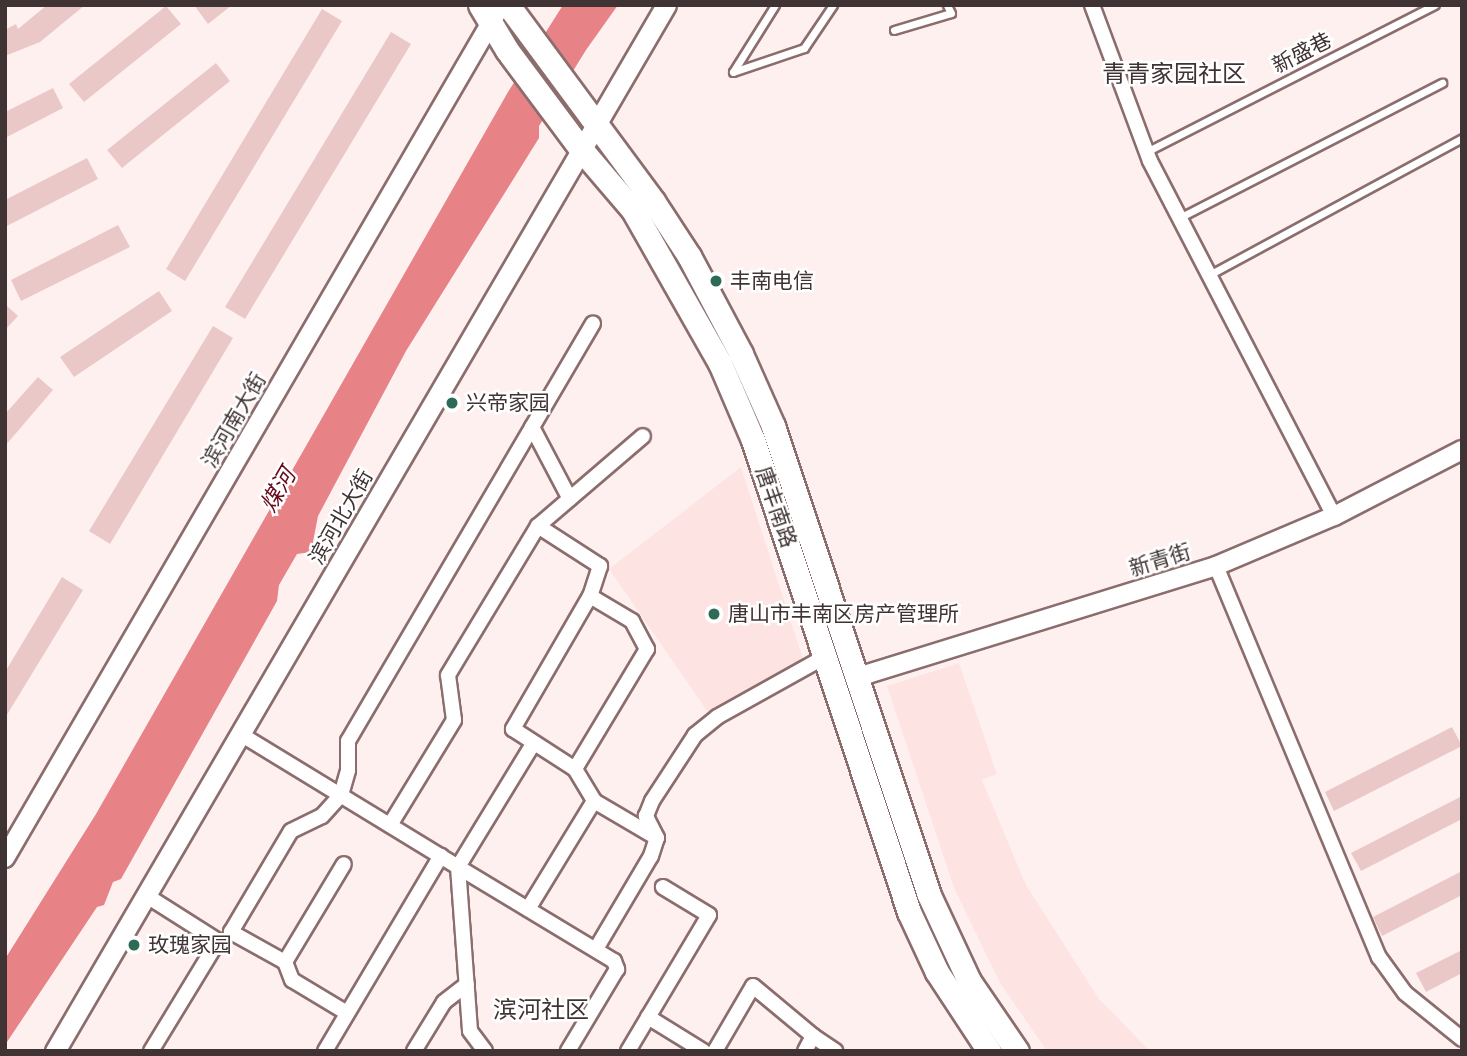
<!DOCTYPE html>
<meta charset="utf-8">
<style>
body{margin:0}
#map{position:relative;width:1467px;height:1056px;overflow:hidden;background:#fff0f0;font-family:Inter,"Noto Sans SC",sans-serif}
div>[style]{position:absolute}
.built>*{inset:0;background:#fee3e3}
.water>*{inset:0;background:#e78286}
.building>*{inset:0;background:#eac8c8}
.roads{filter:drop-shadow(2px 0 #8c6d6d) drop-shadow(-2px 0 #8c6d6d) drop-shadow(0 2px #8c6d6d) drop-shadow(0 -2px #8c6d6d)}
.service>*{height:7px;margin:-3.5px;padding:0 3.5px;transform-origin:3.5px;border-radius:3.5px;background:#fff}
.minor>*{height:14px;margin:-7px;padding:0 7px;transform-origin:7px;border-radius:7px;background:#fff}
.tertiary>*{height:18px;margin:-9px;padding:0 9px;transform-origin:9px;border-radius:9px;background:#fff}
.secondary>*{height:19px;margin:-9.5px;padding:0 9.5px;transform-origin:9.5px;border-radius:9.5px;background:#fff}
.primary>*{height:23px;margin:-11.5px;padding:0 11.5px;transform-origin:11.5px;border-radius:11.5px;background:#fff}
.dots>*{width:19px;height:19px;translate:-50% -50%;box-sizing:border-box;border:4px solid #fff;border-radius:50%}
span{translate:-50% -50%;white-space:nowrap;text-align:center;line-height:1.15;-webkit-text-stroke:5px #fff;paint-order:stroke}
.street-label{font-size:21px;color:#403333}
.poi-label{font-size:21px;color:#403333}
.left{translate:0 -50%;text-align:left}
.water-label{font-size:23px;color:#670b1c;font-style:italic}
.quarter-label{font-size:24px;color:#403333}
.frame{position:absolute;inset:0;border:7px solid #403333;pointer-events:none}
</style>
<div id="map">
<div class="built">
<div style="clip-path:polygon(741px 467px,803px 659px,712px 718px,609px 569px)"></div>
<div style="clip-path:polygon(959px 663px,997px 774px,982px 780px,1026px 885px,1099px 999px,1150px 1051px,1047px 1051px,1000px 983px,954px 888px,887px 686px)"></div>
</div>
<div class="water">
<div style="clip-path:polygon(563px 5px,618px 5px,586px 50px,539px 126px,539px 138px,406px 351px,318px 516px,311px 552px,297px 554px,279px 585px,277px 601px,121px 879px,113px 882px,104px 905px,97px 907px,5px 1045px,5px 959px,96px 814px,508px 92px)"></div>
</div>
<div class="building">
<div style="clip-path:polygon(47px 5px,85px 5px,40px 42px,5px 56px,5px 30px,16px 24px,18px 29px)"></div>
<div style="clip-path:polygon(194px 5px,232px 5px,208px 24px)"></div>
<div style="clip-path:polygon(166px 6px,181px 24px,84px 102px,69px 84px)"></div>
<div style="clip-path:polygon(322px 9px,342px 21px,185px 281px,166px 269px)"></div>
<div style="clip-path:polygon(391px 32px,411px 44px,245px 319px,225px 307px)"></div>
<div style="clip-path:polygon(216px 63px,230px 81px,122px 168px,107px 150px)"></div>
<div style="clip-path:polygon(53px 88px,63px 108px,5px 138px,5px 112px)"></div>
<div style="clip-path:polygon(87px 158px,98px 179px,5px 227px,5px 200px)"></div>
<div style="clip-path:polygon(118px 225px,130px 247px,21px 301px,11px 280px)"></div>
<div style="clip-path:polygon(159px 291px,172px 311px,74px 377px,60px 357px)"></div>
<div style="clip-path:polygon(5px 304px,18px 316px,5px 330px)"></div>
<div style="clip-path:polygon(213px 326px,233px 338px,110px 544px,89px 531px)"></div>
<div style="clip-path:polygon(38px 377px,53px 390px,5px 446px,5px 414px)"></div>
<div style="clip-path:polygon(62px 577px,83px 590px,5px 718px,5px 672px)"></div>
<div style="clip-path:polygon(1452px 727px,1462px 746px,1334px 811px,1325px 792px)"></div>
<div style="clip-path:polygon(1462px 796px,1462px 819px,1361px 871px,1351px 853px)"></div>
<div style="clip-path:polygon(1462px 871px,1462px 895px,1382px 936px,1373px 917px)"></div>
<div style="clip-path:polygon(1462px 950px,1462px 973px,1426px 992px,1416px 973px)"></div>
</div>
<div class="roads">
<div class="service">
<div style="left:775px;top:5px;width:79px;rotate:122.1deg"></div>
<div style="left:733px;top:72px;width:75px;rotate:-18.7deg"></div>
<div style="left:804px;top:48px;width:52px;rotate:-56deg"></div>
<div style="left:894px;top:30px;width:59px;rotate:-16.6deg"></div>
<div style="left:951px;top:13px;width:9px;rotate:-117deg"></div>
<div style="left:1146px;top:152px;width:324px;rotate:-27deg"></div>
<div style="left:1179px;top:218px;width:296px;rotate:-27.2deg"></div>
<div style="left:1209px;top:275px;width:288px;rotate:-28.4deg"></div>
</div>
<div class="minor">
<div style="left:1092px;top:5px;width:166px;rotate:69.6deg"></div>
<div style="left:1150px;top:161px;width:400px;rotate:62.6deg"></div>
<div style="left:532px;top:427px;width:81px;rotate:62.2deg"></div>
<div style="left:538px;top:526px;width:74px;rotate:32.8deg"></div>
<div style="left:600px;top:566px;width:32px;rotate:108deg"></div>
<div style="left:590px;top:596px;width:154px;rotate:120.1deg"></div>
<div style="left:513px;top:729px;width:74px;rotate:32.8deg"></div>
<div style="left:1216px;top:566px;width:424px;rotate:67.4deg"></div>
<div style="left:1379px;top:957px;width:44px;rotate:54.2deg"></div>
<div style="left:1405px;top:993px;width:73px;rotate:38.9deg"></div>
<div style="left:590px;top:596px;width:49px;rotate:30.8deg"></div>
<div style="left:632px;top:621px;width:32px;rotate:62deg"></div>
<div style="left:647px;top:649px;width:140px;rotate:121deg"></div>
<div style="left:575px;top:769px;width:37px;rotate:59deg"></div>
<div style="left:594px;top:801px;width:73px;rotate:30.4deg"></div>
<div style="left:242px;top:735px;width:253px;rotate:31.4deg"></div>
<div style="left:458px;top:867px;width:164px;rotate:85.8deg"></div>
<div style="left:470px;top:1031px;width:25px;rotate:53deg"></div>
<div style="left:533px;top:744px;width:144px;rotate:121.4deg"></div>
<div style="left:458px;top:867px;width:182px;rotate:31.1deg"></div>
<div style="left:614px;top:961px;width:9px;rotate:69deg"></div>
<div style="left:617px;top:969px;width:96px;rotate:120.9deg"></div>
<div style="left:390px;top:825px;width:123px;rotate:-58.6deg"></div>
<div style="left:454px;top:720px;width:45px;rotate:-97.6deg"></div>
<div style="left:448px;top:675px;width:174px;rotate:-58.9deg"></div>
<div style="left:538px;top:526px;width:138px;rotate:-40.6deg"></div>
<div style="left:147px;top:896px;width:84px;rotate:32.4deg"></div>
<div style="left:218px;top:941px;width:129px;rotate:121.3deg"></div>
<div style="left:528px;top:909px;width:127px;rotate:-58.6deg"></div>
<div style="left:596px;top:949px;width:108px;rotate:-59.4deg"></div>
<div style="left:651px;top:856px;width:19px;rotate:-72deg"></div>
<div style="left:657px;top:838px;width:25px;rotate:-117deg"></div>
<div style="left:646px;top:816px;width:16px;rotate:-68deg"></div>
<div style="left:652px;top:801px;width:79px;rotate:-56.9deg"></div>
<div style="left:695px;top:735px;width:28px;rotate:-39deg"></div>
<div style="left:717px;top:717px;width:125px;rotate:-29.2deg"></div>
<div style="left:285px;top:962px;width:114px;rotate:-59deg"></div>
<div style="left:347px;top:1013px;width:64px;rotate:-149deg"></div>
<div style="left:292px;top:980px;width:19px;rotate:-111deg"></div>
<div style="left:285px;top:962px;width:62px;rotate:-150.9deg"></div>
<div style="left:231px;top:932px;width:117px;rotate:-59.3deg"></div>
<div style="left:291px;top:831px;width:34px;rotate:-26deg"></div>
<div style="left:322px;top:816px;width:28px;rotate:-48deg"></div>
<div style="left:341px;top:795px;width:26px;rotate:-74deg"></div>
<div style="left:348px;top:770px;width:29px;rotate:-90deg"></div>
<div style="left:348px;top:741px;width:484px;rotate:-59.6deg"></div>
<div style="left:648px;top:1017px;width:65px;rotate:31.7deg"></div>
<div style="left:813px;top:1036px;width:27px;rotate:34deg"></div>
<div style="left:325px;top:1051px;width:227px;rotate:-59.3deg"></div>
<div style="left:414px;top:1051px;width:57px;rotate:-58.5deg"></div>
<div style="left:444px;top:1002px;width:29px;rotate:-38deg"></div>
<div style="left:628px;top:1051px;width:158px;rotate:-59.2deg"></div>
<div style="left:709px;top:915px;width:54px;rotate:-148.7deg"></div>
<div style="left:715px;top:1051px;width:75px;rotate:-59.7deg"></div>
<div style="left:753px;top:986px;width:78px;rotate:39.8deg"></div>
<div style="left:813px;top:1036px;width:17px;rotate:118deg"></div>
</div>
<div class="tertiary">
<div style="left:858px;top:677px;width:375px;rotate:-17.2deg"></div>
<div style="left:1216px;top:566px;width:128px;rotate:-23deg"></div>
<div style="left:1334px;top:516px;width:144px;rotate:-27.3deg"></div>
<div style="left:5px;top:858px;width:987px;rotate:-59.82deg"></div>
</div>
<div class="secondary">
<div style="left:55px;top:1051px;width:1211px;rotate:-59.71deg"></div>
</div>
<div class="primary">
<div style="left:480px;top:5px;width:52px;rotate:59deg"></div>
<div style="left:507px;top:50px;width:122px;rotate:53.3deg"></div>
<div style="left:580px;top:148px;width:82px;rotate:49.5deg"></div>
<div style="left:633px;top:210px;width:176px;rotate:60.4deg"></div>
<div style="left:720px;top:363px;width:84px;rotate:66.8deg"></div>
<div style="left:753px;top:440px;width:497px;rotate:71.7deg"></div>
<div style="left:909px;top:912px;width:66px;rotate:65deg"></div>
<div style="left:937px;top:972px;width:95px;rotate:56.6deg"></div>
<div style="left:508px;top:5px;width:244px;rotate:53.5deg"></div>
<div style="left:653px;top:201px;width:66px;rotate:56.8deg"></div>
<div style="left:689px;top:256px;width:111px;rotate:62deg"></div>
<div style="left:741px;top:354px;width:79px;rotate:66deg"></div>
<div style="left:773px;top:426px;width:492px;rotate:71.6deg"></div>
<div style="left:928px;top:893px;width:97px;rotate:65deg"></div>
<div style="left:969px;top:981px;width:85px;rotate:55.6deg"></div>
</div>
</div>
<div class="dots">
<div style="left:716px;top:281px;background:#2e6b56"></div>
<div style="left:452px;top:403px;background:#2e6b56"></div>
<div style="left:714px;top:614px;background:#2e6b56"></div>
<div style="left:134px;top:945px;background:#2e6b56"></div>
</div>
<div class="street-label">
<span style="left:1302px;top:53px;rotate:-27deg">新盛巷</span>
<span style="left:234px;top:420px;rotate:-60deg">滨河南大街</span>
<span style="left:776px;top:507px;rotate:71deg">唐丰南路</span>
<span style="left:341px;top:517px;rotate:-60deg">滨河北大街</span>
<span style="left:1160px;top:560px;rotate:-17deg">新青街</span>
</div>
<div class="poi-label">
<span class="left" style="left:730px;top:281px">丰南电信</span>
<span class="left" style="left:466px;top:403px">兴帝家园</span>
<span class="left" style="left:728px;top:614px">唐山市丰南区房产管理所</span>
<span class="left" style="left:148px;top:945px">玫瑰家园</span>
</div>
<div class="water-label">
<span style="left:278px;top:490px;rotate:-60deg">煤河</span>
</div>
<div class="quarter-label">
<span style="left:1174px;top:74px">青青家园社区</span>
<span style="left:541px;top:1010px">滨河社区</span>
</div>
<div class="frame"></div>
</div>
